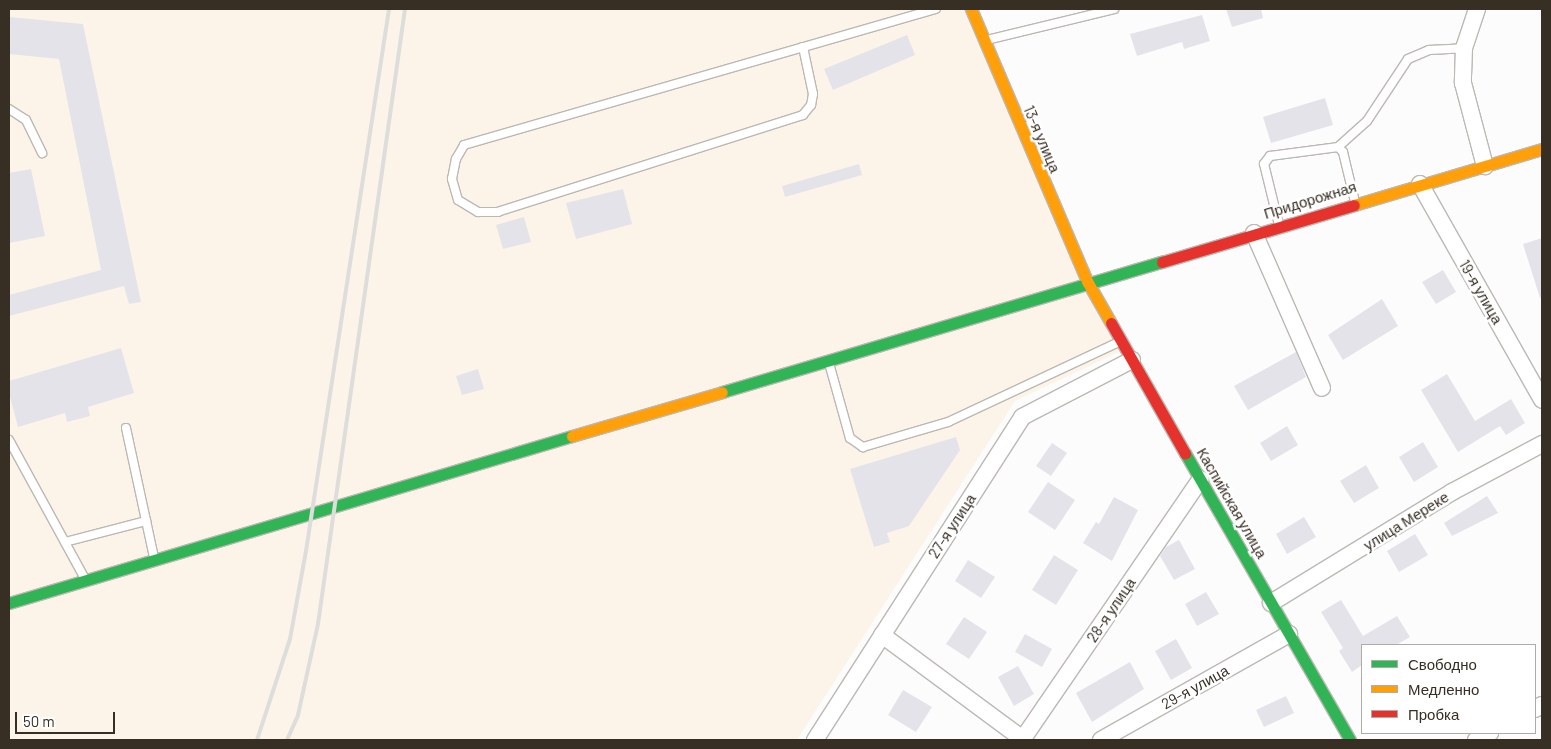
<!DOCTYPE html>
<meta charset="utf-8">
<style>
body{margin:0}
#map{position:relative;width:1551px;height:749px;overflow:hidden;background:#fcfcfc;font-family:Barlow,sans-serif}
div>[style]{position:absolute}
.built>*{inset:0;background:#fdf4e9}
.building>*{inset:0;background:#e5e3ea}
.roads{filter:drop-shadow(1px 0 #bcb8b3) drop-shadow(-1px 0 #bcb8b3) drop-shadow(0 1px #bcb8b3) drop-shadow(0 -1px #bcb8b3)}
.lane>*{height:8px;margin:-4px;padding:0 4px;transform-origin:4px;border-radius:4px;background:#fff}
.street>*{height:16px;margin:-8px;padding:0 8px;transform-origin:8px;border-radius:8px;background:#fff}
.fast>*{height:11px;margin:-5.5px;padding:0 5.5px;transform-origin:5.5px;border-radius:5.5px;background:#30b455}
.slow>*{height:11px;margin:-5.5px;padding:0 5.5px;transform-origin:5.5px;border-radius:5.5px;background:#ff9f0a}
.jam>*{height:11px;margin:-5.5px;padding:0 5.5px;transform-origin:5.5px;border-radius:5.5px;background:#e5322d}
.rail>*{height:4px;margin:-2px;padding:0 2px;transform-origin:2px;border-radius:2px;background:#dddddc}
span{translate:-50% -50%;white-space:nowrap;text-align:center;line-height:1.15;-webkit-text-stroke:5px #fff;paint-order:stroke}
.street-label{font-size:15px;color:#372e24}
.frame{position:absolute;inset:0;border:10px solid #372e24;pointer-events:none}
.legend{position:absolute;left:1361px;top:644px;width:175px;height:90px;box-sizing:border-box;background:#fff;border:1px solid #afaba7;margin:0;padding:6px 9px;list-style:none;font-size:15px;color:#372e24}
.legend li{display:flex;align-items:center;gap:10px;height:25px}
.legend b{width:25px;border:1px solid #afaba7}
.scale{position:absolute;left:15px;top:712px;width:100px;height:22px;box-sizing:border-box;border:2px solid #372e24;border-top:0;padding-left:6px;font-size:15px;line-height:18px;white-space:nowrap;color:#372e24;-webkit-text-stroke:4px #fff;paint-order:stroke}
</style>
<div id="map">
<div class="built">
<div style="clip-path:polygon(9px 9px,971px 9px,1119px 352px,1015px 401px,797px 740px,9px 740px)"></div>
</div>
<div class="building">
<div style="clip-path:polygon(1226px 9px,1261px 9px,1263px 18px,1232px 27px)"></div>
<div style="clip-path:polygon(1202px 15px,1210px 41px,1184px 49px,1182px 42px,1137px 56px,1130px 34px)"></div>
<div style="clip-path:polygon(9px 17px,83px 24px,141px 302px,129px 304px,124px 286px,9px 316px,9px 295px,101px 270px,59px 59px,9px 54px)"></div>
<div style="clip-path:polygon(907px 35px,915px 55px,833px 90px,824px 69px)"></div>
<div style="clip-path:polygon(1325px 98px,1333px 125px,1271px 143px,1263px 117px)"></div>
<div style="clip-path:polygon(859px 164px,862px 175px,785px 197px,782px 186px)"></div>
<div style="clip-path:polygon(31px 169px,45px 236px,9px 243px,9px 173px)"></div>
<div style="clip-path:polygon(623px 189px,632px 224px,576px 239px,566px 203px)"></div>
<div style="clip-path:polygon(524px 217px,531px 242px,503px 249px,496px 225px)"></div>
<div style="clip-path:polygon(1542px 238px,1542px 297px,1540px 298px,1523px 244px)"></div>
<div style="clip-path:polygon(1443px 270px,1456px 292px,1436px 304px,1422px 282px)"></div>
<div style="clip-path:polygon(1382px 299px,1398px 326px,1343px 360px,1328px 335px)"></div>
<div style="clip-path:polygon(121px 348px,134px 393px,88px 407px,90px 416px,67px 422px,65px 413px,18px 427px,9px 393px,9px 381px)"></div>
<div style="clip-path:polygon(1296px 352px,1306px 377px,1248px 410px,1234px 386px)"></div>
<div style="clip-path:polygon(478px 369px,484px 389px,462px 395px,456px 376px)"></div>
<div style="clip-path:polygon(1447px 374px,1475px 421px,1511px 399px,1525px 423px,1506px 435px,1500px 426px,1458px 452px,1421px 390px)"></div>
<div style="clip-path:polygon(1287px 426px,1298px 445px,1271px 461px,1260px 443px)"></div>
<div style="clip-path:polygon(956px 437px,960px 450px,909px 526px,887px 533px,890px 542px,874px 547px,850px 469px)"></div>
<div style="clip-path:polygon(1423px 442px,1438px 467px,1414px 482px,1399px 457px)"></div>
<div style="clip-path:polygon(1052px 443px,1067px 453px,1051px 476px,1036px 466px)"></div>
<div style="clip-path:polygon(1366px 465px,1379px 488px,1354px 503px,1340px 481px)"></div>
<div style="clip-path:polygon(1048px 482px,1075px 500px,1055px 530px,1028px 512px)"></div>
<div style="clip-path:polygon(1487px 496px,1498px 513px,1452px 536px,1444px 523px)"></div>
<div style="clip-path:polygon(1114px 497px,1138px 510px,1112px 561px,1083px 543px,1096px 522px,1099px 524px)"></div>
<div style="clip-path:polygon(1304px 517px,1316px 537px,1287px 554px,1276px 534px)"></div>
<div style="clip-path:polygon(1415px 534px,1428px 555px,1399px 572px,1387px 551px)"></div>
<div style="clip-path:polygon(1179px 540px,1195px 569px,1174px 580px,1160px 556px,1166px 547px)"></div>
<div style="clip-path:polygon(1054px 555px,1078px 570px,1056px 605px,1032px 590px)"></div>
<div style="clip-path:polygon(968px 560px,995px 577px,981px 598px,955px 581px)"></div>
<div style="clip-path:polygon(1206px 592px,1219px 614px,1197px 626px,1185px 604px)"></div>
<div style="clip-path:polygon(1341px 600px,1363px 636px,1397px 616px,1410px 637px,1396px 645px,1362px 645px,1362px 665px,1352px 672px,1339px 651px,1343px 648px,1321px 612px)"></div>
<div style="clip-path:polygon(964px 617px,987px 632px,969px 659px,946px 644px)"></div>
<div style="clip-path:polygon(1025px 634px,1052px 649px,1042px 667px,1015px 652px)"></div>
<div style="clip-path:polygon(1176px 639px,1192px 668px,1171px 680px,1155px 651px)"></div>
<div style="clip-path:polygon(1130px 662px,1144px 689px,1092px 722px,1076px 693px)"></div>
<div style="clip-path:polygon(1018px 666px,1034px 694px,1014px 706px,998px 677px)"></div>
<div style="clip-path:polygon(903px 690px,932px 707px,916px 732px,888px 715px)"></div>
<div style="clip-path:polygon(1286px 696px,1294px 713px,1264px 727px,1256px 710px)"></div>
</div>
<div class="roads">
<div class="lane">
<div style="left:987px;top:40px;width:131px;rotate:-13.7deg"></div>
<div style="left:803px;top:47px;width:48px;rotate:78deg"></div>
<div style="left:813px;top:94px;width:11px;rotate:100deg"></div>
<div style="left:811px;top:105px;width:13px;rotate:129deg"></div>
<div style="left:803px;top:115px;width:320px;rotate:162.4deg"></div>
<div style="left:498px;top:212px;width:20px;rotate:180deg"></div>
<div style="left:478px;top:212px;width:23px;rotate:-149deg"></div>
<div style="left:458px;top:200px;width:22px;rotate:-106deg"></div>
<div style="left:452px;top:179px;width:20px;rotate:-79deg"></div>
<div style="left:456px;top:159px;width:16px;rotate:-60deg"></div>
<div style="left:464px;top:145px;width:491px;rotate:-16.1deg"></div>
<div style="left:9px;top:109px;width:20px;rotate:33deg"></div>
<div style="left:26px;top:120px;width:37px;rotate:64deg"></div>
<div style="left:1338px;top:147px;width:39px;rotate:-42deg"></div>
<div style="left:1367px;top:121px;width:74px;rotate:-56.5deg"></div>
<div style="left:1408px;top:59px;width:23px;rotate:-23deg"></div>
<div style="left:1429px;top:50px;width:35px;rotate:-3deg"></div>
<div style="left:1279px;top:225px;width:63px;rotate:-103.8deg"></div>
<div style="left:1264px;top:164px;width:10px;rotate:-53deg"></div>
<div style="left:1270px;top:156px;width:69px;rotate:-7.5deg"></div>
<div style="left:1338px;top:147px;width:7px;rotate:45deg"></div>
<div style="left:1343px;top:152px;width:51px;rotate:76.5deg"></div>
<div style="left:829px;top:363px;width:78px;rotate:74.4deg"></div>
<div style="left:850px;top:438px;width:16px;rotate:35deg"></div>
<div style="left:863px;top:447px;width:89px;rotate:-16.4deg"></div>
<div style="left:948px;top:422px;width:189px;rotate:-25.1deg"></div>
<div style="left:126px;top:428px;width:133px;rotate:77.8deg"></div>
<div style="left:9px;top:440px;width:158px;rotate:61.3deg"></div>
<div style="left:65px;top:542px;width:84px;rotate:-14.5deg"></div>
</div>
<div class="street">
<div style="left:1477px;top:9px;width:41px;rotate:108.4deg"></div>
<div style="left:1464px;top:48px;width:35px;rotate:92deg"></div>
<div style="left:1463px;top:83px;width:86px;rotate:75.2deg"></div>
<div style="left:1420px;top:184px;width:248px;rotate:60.5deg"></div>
<div style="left:1254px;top:233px;width:169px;rotate:66.3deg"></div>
<div style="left:1271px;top:603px;width:212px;rotate:-31.5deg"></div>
<div style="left:1452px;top:492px;width:102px;rotate:-28.1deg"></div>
<div style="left:882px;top:635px;width:177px;rotate:36.5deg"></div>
<div style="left:1535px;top:709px;width:8px;rotate:-30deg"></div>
<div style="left:815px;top:740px;width:384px;rotate:-57.3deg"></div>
<div style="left:1022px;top:417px;width:124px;rotate:-27.4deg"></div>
<div style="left:1022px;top:740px;width:316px;rotate:-55.6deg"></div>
<div style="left:1101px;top:740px;width:216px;rotate:-29.4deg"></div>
<div style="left:1476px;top:740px;width:16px;rotate:-27deg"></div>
</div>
<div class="fast">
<div style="left:722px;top:392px;width:459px;rotate:-16.5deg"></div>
<div style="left:1185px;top:453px;width:331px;rotate:60.1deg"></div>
<div style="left:9px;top:603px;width:587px;rotate:-16.52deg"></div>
</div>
<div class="slow">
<div style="left:971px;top:9px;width:296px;rotate:66.9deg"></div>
<div style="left:1087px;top:281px;width:48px;rotate:60.3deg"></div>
<div style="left:1354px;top:205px;width:196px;rotate:-16.6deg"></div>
<div style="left:572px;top:436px;width:156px;rotate:-16.3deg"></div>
</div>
<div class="jam">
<div style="left:1162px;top:262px;width:200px;rotate:-16.5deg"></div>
<div style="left:1111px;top:323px;width:150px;rotate:60.4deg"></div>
</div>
</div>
<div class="rail">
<div style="left:257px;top:740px;width:106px;rotate:-71.9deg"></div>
<div style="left:290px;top:639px;width:89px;rotate:-79.7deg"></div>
<div style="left:306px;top:551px;width:548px;rotate:-81.29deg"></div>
<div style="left:287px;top:740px;width:27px;rotate:-66deg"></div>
<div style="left:298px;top:715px;width:93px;rotate:-77.6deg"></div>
<div style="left:318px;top:624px;width:621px;rotate:-81.95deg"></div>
</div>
<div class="street-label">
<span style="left:1042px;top:139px;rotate:67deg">13-я улица</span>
<span style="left:1310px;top:200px;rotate:-17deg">Придорожная</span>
<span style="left:1481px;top:292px;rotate:60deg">19-я улица</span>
<span style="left:1232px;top:503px;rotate:60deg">Каспийская улица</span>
<span style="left:1406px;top:521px;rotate:-32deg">улица Мереке</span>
<span style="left:952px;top:526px;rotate:-57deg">27-я улица</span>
<span style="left:1111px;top:610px;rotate:-56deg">28-я улица</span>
<span style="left:1195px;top:687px;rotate:-29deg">29-я улица</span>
</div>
<div class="frame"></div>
<ul class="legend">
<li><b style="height:6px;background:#30b455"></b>Свободно</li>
<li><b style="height:6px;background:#ff9f0a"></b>Медленно</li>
<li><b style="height:6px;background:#e5322d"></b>Пробка</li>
</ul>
<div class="scale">50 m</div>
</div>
